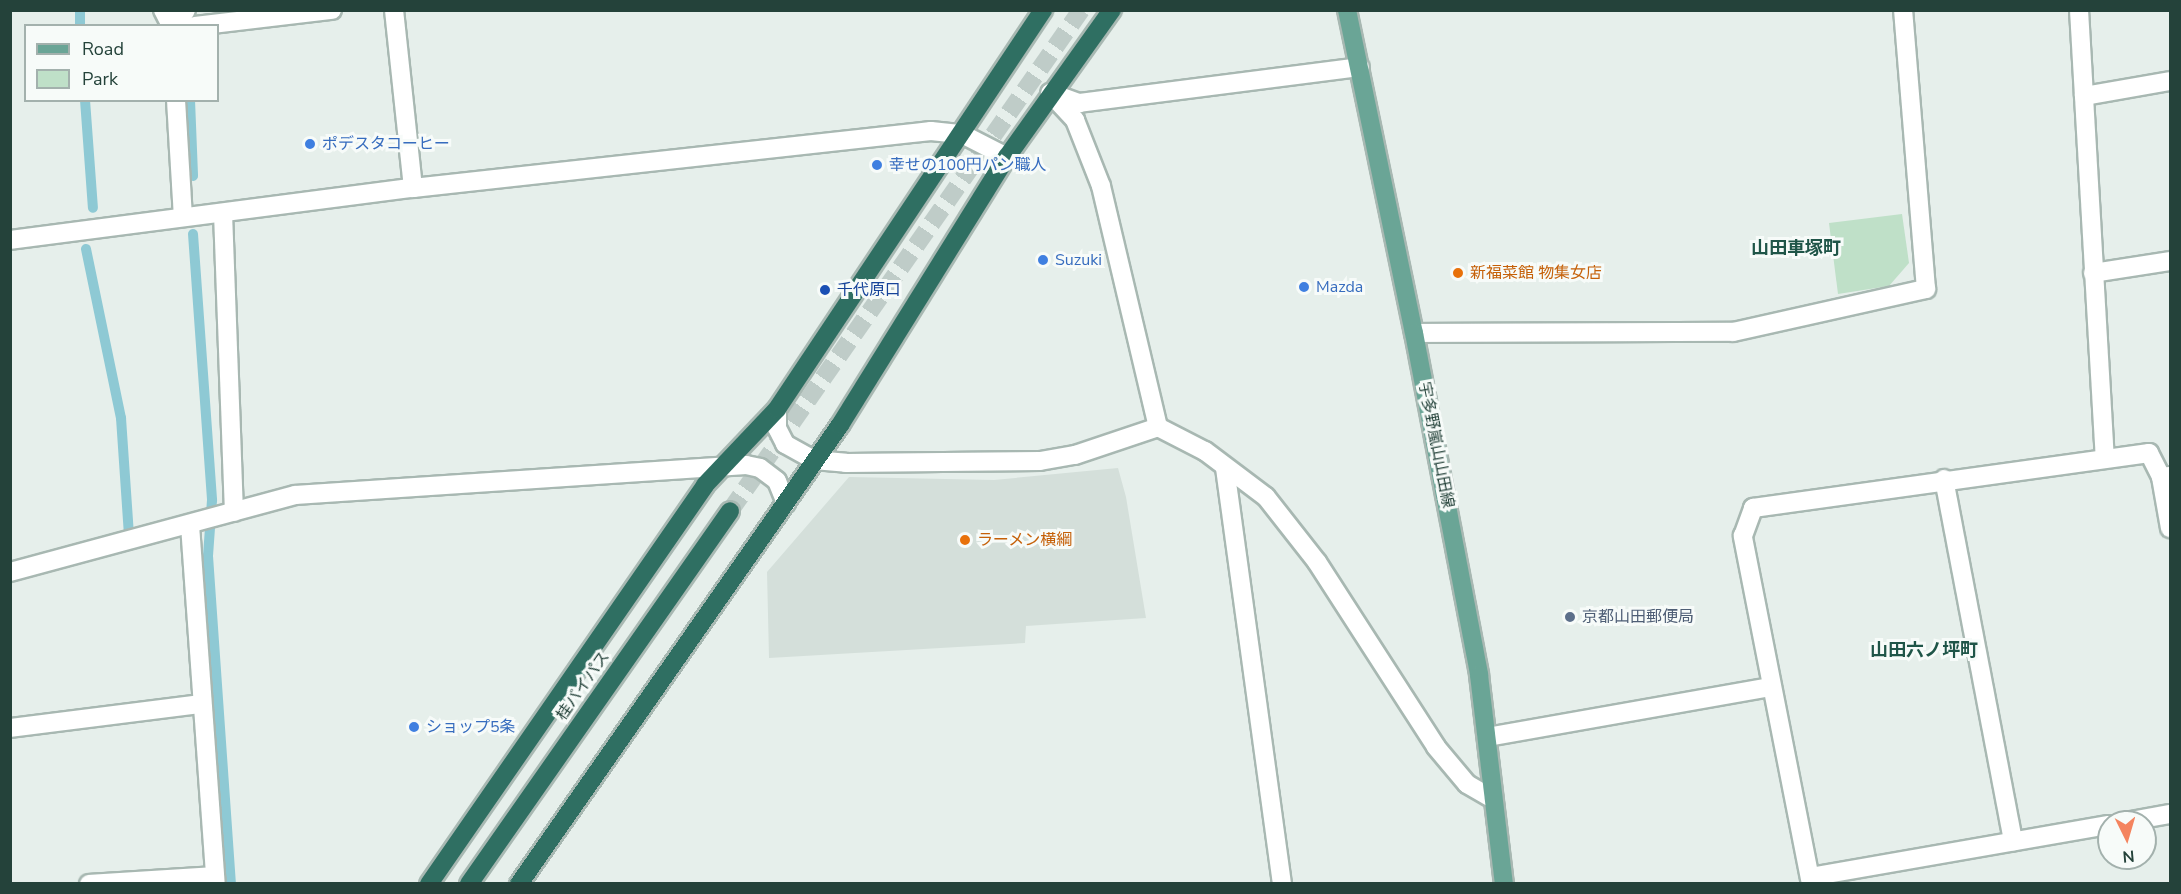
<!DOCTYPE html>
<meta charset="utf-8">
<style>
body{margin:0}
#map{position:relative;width:2181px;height:894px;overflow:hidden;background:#e6efeb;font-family:"Nunito Sans","Noto Sans JP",sans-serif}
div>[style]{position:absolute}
.built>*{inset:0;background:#d4dfda}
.green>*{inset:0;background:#bfe0c8}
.stream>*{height:10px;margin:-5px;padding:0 5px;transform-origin:5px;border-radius:5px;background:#8ec9d4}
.highway-tunnel>*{height:18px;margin-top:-9px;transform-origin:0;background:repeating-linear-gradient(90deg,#bfccc8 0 18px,transparent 0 27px)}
.roads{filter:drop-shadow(2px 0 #a8b8b2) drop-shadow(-2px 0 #a8b8b2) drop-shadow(0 2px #a8b8b2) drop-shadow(0 -2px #a8b8b2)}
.minor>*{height:18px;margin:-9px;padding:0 9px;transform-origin:9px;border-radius:9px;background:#fff}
.major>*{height:18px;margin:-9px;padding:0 9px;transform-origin:9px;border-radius:9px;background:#6aa596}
.highway>*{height:18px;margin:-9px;padding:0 9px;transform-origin:9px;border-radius:9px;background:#2f6f62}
.dots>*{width:16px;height:16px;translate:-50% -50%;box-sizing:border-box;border:3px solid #f7fbf9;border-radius:50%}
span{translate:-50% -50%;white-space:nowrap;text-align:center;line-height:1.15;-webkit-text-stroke:6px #f7fbf9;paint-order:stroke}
.shop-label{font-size:16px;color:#366cbe}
.left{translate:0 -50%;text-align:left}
.food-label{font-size:16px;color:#c56008}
.transit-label{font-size:16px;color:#164399}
.street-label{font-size:16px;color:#24423a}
.service-label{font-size:16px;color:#4e5e75}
.neighbourhood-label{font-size:18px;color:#1f5548;font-weight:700}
.frame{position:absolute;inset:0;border:12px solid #24423a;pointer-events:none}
.legend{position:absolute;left:24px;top:24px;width:195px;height:78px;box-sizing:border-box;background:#f7fbf9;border:2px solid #a3b1ad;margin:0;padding:8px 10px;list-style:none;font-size:18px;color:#24423a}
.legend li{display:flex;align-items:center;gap:12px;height:30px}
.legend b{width:30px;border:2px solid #a3b1ad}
.north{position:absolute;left:2097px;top:810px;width:60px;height:60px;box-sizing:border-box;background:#f7fbf9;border:2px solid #a3b1ad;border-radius:50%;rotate:175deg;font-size:16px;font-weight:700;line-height:24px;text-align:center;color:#24423a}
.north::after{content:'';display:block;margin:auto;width:21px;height:27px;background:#f4845f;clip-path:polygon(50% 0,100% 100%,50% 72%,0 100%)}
</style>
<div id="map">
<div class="built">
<div style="clip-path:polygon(1118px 468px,1126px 497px,1146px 618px,1026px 626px,1025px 643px,769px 658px,767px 572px,849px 477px,994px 480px)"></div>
</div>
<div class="green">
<div style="clip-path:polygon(1902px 214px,1909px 263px,1889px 286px,1838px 294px,1829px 223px)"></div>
</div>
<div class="stream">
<div style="left:80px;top:10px;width:16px;rotate:90deg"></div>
<div style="left:85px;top:100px;width:108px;rotate:85.8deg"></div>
<div style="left:190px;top:100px;width:76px;rotate:87.7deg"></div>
<div style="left:193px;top:234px;width:267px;rotate:85.9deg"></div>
<div style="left:212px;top:500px;width:56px;rotate:94.1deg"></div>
<div style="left:208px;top:556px;width:329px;rotate:86deg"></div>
<div style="left:86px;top:249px;width:173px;rotate:78.3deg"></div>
<div style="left:121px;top:418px;width:116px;rotate:86.1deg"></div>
</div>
<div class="highway-tunnel">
<div style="left:730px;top:511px;width:612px;rotate:-54.98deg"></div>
</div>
<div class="roads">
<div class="minor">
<div style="left:163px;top:10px;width:18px;rotate:63deg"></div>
<div style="left:394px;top:10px;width:179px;rotate:83.9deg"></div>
<div style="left:2079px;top:10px;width:448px;rotate:86.7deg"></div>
<div style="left:175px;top:26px;width:19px;rotate:-55deg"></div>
<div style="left:195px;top:26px;width:138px;rotate:-6.7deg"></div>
<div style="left:1050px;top:93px;width:37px;rotate:47deg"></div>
<div style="left:1075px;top:120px;width:71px;rotate:68.5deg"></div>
<div style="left:1101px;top:186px;width:248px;rotate:76.7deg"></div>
<div style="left:1051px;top:93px;width:30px;rotate:20deg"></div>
<div style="left:1079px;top:103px;width:283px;rotate:-7.3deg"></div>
<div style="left:2084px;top:96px;width:87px;rotate:-9.9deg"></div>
<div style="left:176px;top:100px;width:117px;rotate:86.6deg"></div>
<div style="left:223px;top:213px;width:299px;rotate:87.9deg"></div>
<div style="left:10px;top:240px;width:406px;rotate:-7.4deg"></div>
<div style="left:413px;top:188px;width:521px;rotate:-6.28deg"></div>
<div style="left:931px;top:131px;width:31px;rotate:6deg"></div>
<div style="left:962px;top:134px;width:51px;rotate:27.1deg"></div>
<div style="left:2093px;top:273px;width:78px;rotate:-8.9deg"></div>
<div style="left:1414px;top:333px;width:319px;rotate:-0.2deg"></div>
<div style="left:1733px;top:332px;width:198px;rotate:-12.6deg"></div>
<div style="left:1926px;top:289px;width:280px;rotate:-94.7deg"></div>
<div style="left:777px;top:409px;width:19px;rotate:90deg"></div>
<div style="left:777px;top:428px;width:18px;rotate:63deg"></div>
<div style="left:785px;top:444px;width:33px;rotate:29deg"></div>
<div style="left:814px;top:460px;width:32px;rotate:5deg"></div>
<div style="left:846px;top:463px;width:194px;rotate:-0.6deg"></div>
<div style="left:1040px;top:461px;width:36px;rotate:-10deg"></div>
<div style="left:1075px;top:455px;width:88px;rotate:-18.6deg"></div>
<div style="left:1158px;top:427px;width:53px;rotate:27.1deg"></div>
<div style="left:1205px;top:451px;width:76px;rotate:37deg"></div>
<div style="left:1266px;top:497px;width:83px;rotate:51.9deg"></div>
<div style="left:1317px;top:562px;width:220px;rotate:57.2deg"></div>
<div style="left:1436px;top:747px;width:48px;rotate:50deg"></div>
<div style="left:1467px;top:784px;width:30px;rotate:30deg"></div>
<div style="left:1225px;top:468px;width:420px;rotate:82.2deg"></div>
<div style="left:2161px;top:477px;width:52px;rotate:80deg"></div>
<div style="left:1944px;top:479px;width:369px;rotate:79.2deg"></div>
<div style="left:190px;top:525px;width:360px;rotate:85.9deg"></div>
<div style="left:10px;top:572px;width:295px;rotate:-15.1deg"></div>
<div style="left:295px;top:495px;width:452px;rotate:-3.8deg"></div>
<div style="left:746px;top:465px;width:14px;rotate:12deg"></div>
<div style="left:760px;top:468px;width:21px;rotate:37deg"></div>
<div style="left:777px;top:481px;width:24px;rotate:68deg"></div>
<div style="left:10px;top:728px;width:192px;rotate:-7.2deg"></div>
<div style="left:1487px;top:737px;width:288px;rotate:-10deg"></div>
<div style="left:2125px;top:822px;width:46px;rotate:-10.1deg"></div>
<div style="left:1810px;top:877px;width:303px;rotate:-9.9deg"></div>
<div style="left:89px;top:884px;width:126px;rotate:-3.6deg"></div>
<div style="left:1811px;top:884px;width:355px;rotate:-101.1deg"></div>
<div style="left:1743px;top:536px;width:30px;rotate:-70deg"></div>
<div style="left:1753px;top:508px;width:400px;rotate:-7.9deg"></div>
<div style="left:2149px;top:453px;width:27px;rotate:63deg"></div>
<div style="left:2161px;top:477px;width:9px;rotate:-6deg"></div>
</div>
<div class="major">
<div style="left:1347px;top:10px;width:330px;rotate:78.3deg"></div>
<div style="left:1414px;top:333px;width:348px;rotate:79.2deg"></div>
<div style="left:1479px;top:675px;width:210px;rotate:83.2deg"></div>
</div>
<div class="highway">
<div style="left:429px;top:884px;width:485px;rotate:-55.3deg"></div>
<div style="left:705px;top:485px;width:105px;rotate:-46.5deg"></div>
<div style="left:777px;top:409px;width:480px;rotate:-56.3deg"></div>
<div style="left:469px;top:884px;width:455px;rotate:-55deg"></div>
<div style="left:519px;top:884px;width:560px;rotate:-55.03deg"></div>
<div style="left:840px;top:425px;width:316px;rotate:-58.1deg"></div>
<div style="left:1007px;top:157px;width:181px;rotate:-54.5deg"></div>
</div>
</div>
<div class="dots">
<div style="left:310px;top:144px;background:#3f7fe0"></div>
<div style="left:877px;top:165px;background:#3f7fe0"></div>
<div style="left:1043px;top:260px;background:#3f7fe0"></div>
<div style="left:1458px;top:273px;background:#e8710a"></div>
<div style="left:1304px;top:287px;background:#3f7fe0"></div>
<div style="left:825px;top:290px;background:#1a4fb4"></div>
<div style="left:965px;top:540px;background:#e8710a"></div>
<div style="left:1570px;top:617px;background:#5c6f8a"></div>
<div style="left:414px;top:727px;background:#3f7fe0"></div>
</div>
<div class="shop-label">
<span class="left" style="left:322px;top:144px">ポデスタコーヒー</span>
<span class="left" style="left:889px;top:165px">幸せの100円パン職人</span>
<span class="left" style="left:1055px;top:260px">Suzuki</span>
<span class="left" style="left:1316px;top:287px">Mazda</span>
<span class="left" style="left:426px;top:727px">ショップ5条</span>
</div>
<div class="food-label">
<span class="left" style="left:1470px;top:273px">新福菜館 物集女店</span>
<span class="left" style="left:977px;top:540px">ラーメン横綱</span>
</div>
<div class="transit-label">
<span class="left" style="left:837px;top:290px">千代原口</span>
</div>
<div class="street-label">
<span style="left:1436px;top:445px;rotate:79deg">宇多野嵐山山田線</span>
<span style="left:583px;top:686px;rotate:-55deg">桂バイパス</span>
</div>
<div class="service-label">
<span class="left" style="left:1582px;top:617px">京都山田郵便局</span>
</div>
<div class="neighbourhood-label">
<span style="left:1796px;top:248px">山田車塚町</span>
<span style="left:1924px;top:650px">山田六ノ坪町</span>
</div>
<div class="frame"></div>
<ul class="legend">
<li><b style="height:8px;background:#6aa596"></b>Road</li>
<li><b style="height:16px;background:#bfe0c8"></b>Park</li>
</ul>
<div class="north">N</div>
</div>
